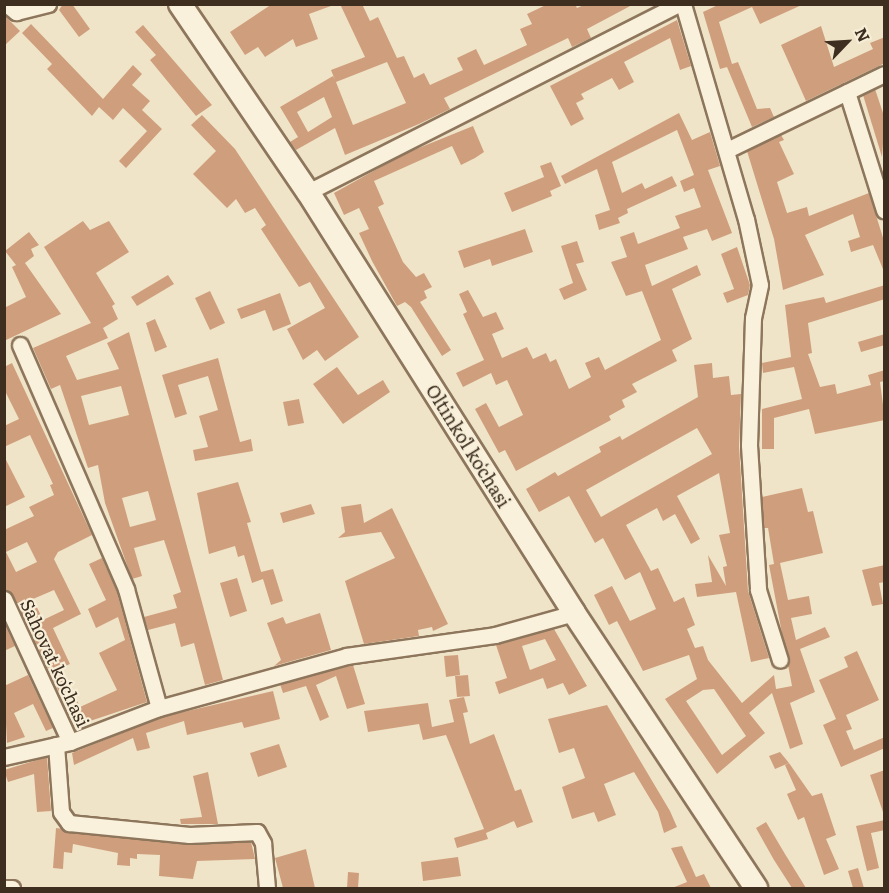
<!DOCTYPE html>
<meta charset="utf-8">
<style>
body{margin:0}
#map{position:relative;width:889px;height:893px;overflow:hidden;background:#f0e4c8;font-family:Literata,serif}
div>[style]{position:absolute}
.building>*{inset:0;background:#cf9f7d}
.roads{filter:drop-shadow(2px 0 #8d765c) drop-shadow(-2px 0 #8d765c) drop-shadow(0 2px #8d765c) drop-shadow(0 -2px #8d765c)}
.minor>*{height:15px;margin:-7.5px;padding:0 7.5px;transform-origin:7.5px;border-radius:7.5px;background:#faf1dc}
.secondary>*{height:22px;margin:-11px;padding:0 11px;transform-origin:11px;border-radius:11px;background:#faf1dc}
span{translate:-50% -50%;white-space:nowrap;text-align:center;line-height:1.15;-webkit-text-stroke:4.5px #f7eed8;paint-order:stroke}
.street-label{font-size:18px;color:#3d2e20}
.frame{position:absolute;inset:0;border:6px solid #3d2e20;pointer-events:none}
.north{position:absolute;left:817px;top:12px;width:60px;height:60px;-webkit-text-stroke:4px #f7eed8;paint-order:stroke;rotate:65deg;font-size:16px;font-weight:700;line-height:24px;text-align:center;color:#3d2e20}
.north::after{content:'';display:block;margin:auto;width:21px;height:27px;background:#3d2e20;clip-path:polygon(50% 0,100% 100%,50% 72%,0 100%)}
</style>
<div id="map">
<div class="building">
<div style="clip-path:polygon(63px 4px,72px 4px,90px 29px,79px 37px,59px 10px)"></div>
<div style="clip-path:polygon(272px 4px,330px 4px,331px 6px,309px 14px,318px 39px,296px 47px,293px 39px,265px 57px,258px 47px,245px 55px,230px 32px)"></div>
<div style="clip-path:polygon(evenodd,340px 4px,362px 4px,370px 21px,378px 17px,397px 58px,404px 56px,414px 78px,424px 73px,430px 85px,463px 70px,457px 58px,476px 49px,484px 65px,527px 45px,520px 29px,532px 24px,527px 14px,548px 4px,575px 4px,577px 8px,586px 4px,634px 4px,587px 29px,591px 38px,572px 47px,568px 38px,444px 98px,450px 109px,419px 124px,345px 155px,335px 128px,296px 150px,290px 142px,298px 137px,280px 107px,333px 76px,335px 80px,331px 70px,365px 57px,340px 4px,387px 62px,406px 103px,353px 125px,336px 82px,387px 62px,340px 4px,324px 97px,332px 117px,308px 132px,297px 112px,324px 97px)"></div>
<div style="clip-path:polygon(720px 4px,804px 4px,760px 24px,752px 7px,719px 22px,732px 64px,738px 62px,757px 109px,770px 108px,774px 117px,752px 127px,727px 67px,720px 69px,703px 12px)"></div>
<div style="clip-path:polygon(4px 15px,20px 31px,4px 46px)"></div>
<div style="clip-path:polygon(677px 20px,691px 66px,680px 70px,670px 38px,624px 62px,634px 82px,619px 90px,612px 78px,581px 94px,584px 99px,576px 103px,584px 119px,571px 126px,550px 86px)"></div>
<div style="clip-path:polygon(31px 24px,103px 99px,133px 65px,142px 74px,132px 85px,150px 101px,142px 110px,162px 129px,126px 168px,119px 161px,147px 131px,123px 108px,113px 120px,99px 107px,92px 116px,47px 69px,52px 64px,22px 33px)"></div>
<div style="clip-path:polygon(143px 25px,212px 105px,196px 116px,150px 60px,156px 55px,135px 32px)"></div>
<div style="clip-path:polygon(821px 26px,834px 67px,873px 49px,870px 43px,885px 37px,885px 63px,806px 101px,781px 45px)"></div>
<div style="clip-path:polygon(875px 89px,885px 119px,882px 157px,863px 95px)"></div>
<div style="clip-path:polygon(679px 113px,692px 140px,710px 132px,720px 166px,708px 170px,732px 233px,712px 241px,707px 229px,683px 237px,688px 249px,645px 265px,652px 286px,697px 265px,701px 275px,672px 289px,692px 339px,672px 350px,677px 361px,632px 384px,637px 392px,622px 400px,625px 407px,609px 416px,611px 420px,516px 471px,505px 450px,499px 453px,475px 409px,486px 403px,499px 427px,523px 415px,507px 380px,496px 385px,491px 373px,463px 387px,456px 373px,484px 360px,463px 314px,467px 312px,459px 294px,468px 290px,483px 317px,496px 312px,504px 329px,492px 334px,502px 358px,527px 347px,533px 359px,546px 353px,550px 362px,556px 359px,569px 389px,591px 377px,585px 363px,599px 357px,605px 370px,661px 340px,642px 291px,626px 296px,611px 262px,627px 257px,620px 237px,634px 232px,638px 244px,680px 228px,675px 216px,701px 207px,694px 188px,684px 192px,680px 181px,694px 175px,677px 130px,612px 162px,622px 193px,642px 183px,645px 189px,672px 176px,677px 186px,627px 209px,628px 213px,618px 218px,620px 223px,599px 230px,595px 215px,610px 210px,597px 169px,565px 184px,561px 176px)"></div>
<div style="clip-path:polygon(202px 115px,235px 149px,359px 337px,325px 361px,317px 350px,303px 360px,287px 329px,325px 308px,310px 282px,299px 287px,261px 229px,266px 225px,255px 208px,245px 213px,236px 199px,227px 208px,193px 174px,216px 151px,191px 125px)"></div>
<div style="clip-path:polygon(473px 126px,484px 152px,475px 158px,461px 165px,452px 146px,374px 181px,384px 204px,378px 207px,403px 262px,416px 277px,424px 273px,432px 287px,424px 291px,427px 298px,420px 302px,451px 350px,442px 356px,411px 307px,405px 302px,397px 306px,372px 261px,359px 233px,369px 229px,359px 208px,344px 215px,334px 193px,404px 154px)"></div>
<div style="clip-path:polygon(781px 135px,784px 140px,779px 142px,794px 174px,777px 182px,787px 213px,807px 207px,809px 216px,869px 193px,885px 244px,885px 274px,873px 245px,851px 252px,848px 241px,860px 237px,853px 214px,805px 235px,824px 275px,783px 290px,774px 239px,747px 151px)"></div>
<div style="clip-path:polygon(551px 162px,561px 186px,550px 191px,552px 196px,512px 212px,504px 193px,544px 177px,540px 166px)"></div>
<div style="clip-path:polygon(evenodd,83px 221px,90px 230px,109px 221px,129px 252px,96px 273px,115px 304px,112px 306px,118px 319px,103px 328px,108px 338px,66px 356px,77px 380px,119px 369px,107px 343px,129px 332px,223px 680px,205px 685px,194px 643px,181px 647px,175px 623px,148px 630px,144px 617px,177px 608px,173px 595px,181px 592px,164px 540px,134px 548px,142px 576px,132px 579px,105px 503px,98px 465px,88px 468px,60px 385px,51px 389px,33px 348px,91px 323px,44px 247px,83px 221px,121px 386px,129px 415px,89px 425px,81px 396px,121px 386px,83px 221px,148px 491px,156px 520px,130px 527px,122px 498px,148px 491px)"></div>
<div style="clip-path:polygon(525px 229px,533px 252px,492px 266px,490px 259px,464px 268px,458px 251px)"></div>
<div style="clip-path:polygon(29px 232px,39px 245px,31px 249px,34px 256px,25px 263px,61px 314px,4px 341px,4px 308px,26px 297px,12px 267px,16px 265px,5px 251px)"></div>
<div style="clip-path:polygon(577px 241px,584px 262px,576px 264px,587px 290px,564px 300px,559px 289px,573px 283px,561px 246px)"></div>
<div style="clip-path:polygon(737px 247px,750px 285px,748px 295px,727px 303px,723px 293px,734px 289px,721px 254px)"></div>
<div style="clip-path:polygon(168px 275px,174px 284px,137px 306px,131px 297px)"></div>
<div style="clip-path:polygon(885px 285px,885px 299px,808px 323px,812px 353px,808px 354px,820px 387px,835px 384px,837px 394px,871px 385px,868px 375px,885px 370px,885px 381px,880px 382px,885px 420px,815px 434px,809px 409px,774px 418px,774px 449px,762px 449px,762px 409px,802px 399px,794px 367px,763px 373px,762px 363px,791px 357px,785px 305px,824px 297px,826px 303px)"></div>
<div style="clip-path:polygon(210px 291px,225px 323px,210px 330px,195px 298px)"></div>
<div style="clip-path:polygon(280px 293px,291px 324px,273px 331px,265px 310px,241px 319px,237px 309px)"></div>
<div style="clip-path:polygon(155px 319px,167px 347px,155px 352px,146px 323px)"></div>
<div style="clip-path:polygon(885px 334px,885px 345px,861px 352px,858px 342px)"></div>
<div style="clip-path:polygon(218px 358px,240px 442px,251px 439px,253px 451px,195px 461px,193px 450px,208px 447px,199px 416px,218px 410px,208px 376px,178px 385px,187px 414px,175px 418px,162px 375px)"></div>
<div style="clip-path:polygon(evenodd,12px 363px,92px 535px,58px 552px,54px 559px,81px 614px,53px 628px,70px 664px,61px 668px,80px 707px,117px 690px,99px 653px,125px 640px,118px 617px,96px 628px,88px 609px,106px 600px,89px 564px,102px 558px,117px 592px,147px 702px,75px 726px,13px 595px,4px 589px,4px 530px,34px 516px,29px 507px,54px 495px,50px 485px,53px 484px,30px 435px,4px 447px,4px 426px,19px 419px,4px 389px,4px 367px,12px 363px,27px 542px,37px 562px,16px 572px,6px 552px,27px 542px,12px 363px,54px 590px,64px 610px,43px 620px,33px 599px,54px 590px)"></div>
<div style="clip-path:polygon(evenodd,712px 363px,713px 378px,729px 376px,731px 395px,741px 394px,739px 446px,748px 591px,769px 658px,751px 662px,736px 592px,697px 597px,695px 584px,712px 582px,708px 555px,726px 586px,723px 567px,727px 566px,719px 535px,730px 533px,719px 473px,677px 496px,700px 539px,691px 544px,675px 514px,663px 521px,657px 508px,626px 525px,651px 571px,658px 568px,674px 602px,684px 597px,695px 625px,687px 629px,695px 648px,703px 646px,708px 660px,742px 703px,774px 675px,776px 689px,792px 686px,769px 565px,774px 564px,768px 528px,764px 528px,762px 497px,802px 488px,808px 512px,813px 511px,823px 553px,780px 563px,788px 600px,809px 596px,812px 614px,791px 618px,796px 640px,825px 627px,830px 637px,800px 649px,815px 692px,790px 703px,803px 744px,790px 749px,772px 693px,749px 713px,765px 733px,717px 774px,665px 699px,697px 679px,689px 655px,643px 671px,617px 621px,609px 625px,594px 595px,612px 586px,630px 621px,656px 609px,640px 572px,625px 580px,603px 538px,595px 543px,569px 496px,539px 512px,526px 489px,555px 472px,558px 476px,601px 452px,599px 447px,620px 436px,622px 440px,698px 397px,694px 365px,712px 363px,697px 428px,712px 454px,601px 517px,586px 490px,697px 428px,712px 363px,714px 689px,746px 736px,722px 755px,686px 701px,703px 690px,714px 689px)"></div>
<div style="clip-path:polygon(337px 367px,358px 395px,383px 380px,390px 392px,343px 424px,313px 384px)"></div>
<div style="clip-path:polygon(299px 399px,304px 423px,288px 426px,283px 402px)"></div>
<div style="clip-path:polygon(4px 456px,25px 497px,4px 507px)"></div>
<div style="clip-path:polygon(238px 482px,251px 522px,247px 523px,262px 575px,261px 572px,273px 569px,283px 601px,271px 605px,263px 579px,252px 583px,244px 555px,238px 557px,235px 546px,209px 554px,197px 493px)"></div>
<div style="clip-path:polygon(311px 504px,315px 514px,283px 523px,280px 513px)"></div>
<div style="clip-path:polygon(361px 504px,364px 523px,392px 508px,448px 624px,433px 631px,432px 627px,418px 630px,419px 636px,364px 644px,345px 581px,395px 558px,381px 532px,338px 538px,345px 532px,341px 507px)"></div>
<div style="clip-path:polygon(885px 565px,885px 582px,879px 583px,883px 604px,872px 606px,862px 570px)"></div>
<div style="clip-path:polygon(237px 578px,247px 611px,230px 617px,220px 583px)"></div>
<div style="clip-path:polygon(320px 613px,331px 650px,274px 666px,281px 660px,267px 623px,283px 617px,286px 624px)"></div>
<div style="clip-path:polygon(4px 623px,15px 646px,4px 651px)"></div>
<div style="clip-path:polygon(evenodd,554px 629px,587px 686px,569px 695px,563px 683px,547px 689px,543px 678px,499px 694px,495px 682px,507px 678px,496px 645px,554px 629px,545px 639px,556px 660px,530px 670px,522px 646px,545px 639px)"></div>
<div style="clip-path:polygon(857px 651px,879px 700px,846px 715px,852px 729px,846px 731px,854px 750px,885px 737px,885px 748px,841px 767px,823px 725px,836px 719px,819px 680px,848px 667px,844px 657px)"></div>
<div style="clip-path:polygon(458px 655px,460px 675px,446px 677px,444px 656px)"></div>
<div style="clip-path:polygon(353px 665px,365px 704px,347px 709px,336px 676px,316px 685px,329px 717px,320px 721px,306px 686px,283px 693px,280px 684px)"></div>
<div style="clip-path:polygon(28px 675px,53px 728px,46px 731px,33px 704px,14px 713px,25px 737px,7px 743px,4px 686px)"></div>
<div style="clip-path:polygon(468px 675px,470px 696px,457px 697px,455px 676px)"></div>
<div style="clip-path:polygon(273px 691px,280px 719px,244px 728px,242px 722px,187px 735px,184px 721px,146px 733px,150px 748px,137px 751px,133px 738px,74px 765px,72px 753px,162px 717px)"></div>
<div style="clip-path:polygon(464px 697px,468px 712px,463px 713px,470px 744px,494px 734px,515px 791px,521px 789px,533px 822px,517px 828px,514px 821px,486px 833px,488px 839px,457px 848px,454px 838px,484px 829px,446px 735px,423px 740px,419px 724px,368px 732px,364px 711px,428px 703px,432px 727px,454px 722px,449px 700px)"></div>
<div style="clip-path:polygon(607px 705px,670px 811px,677px 827px,664px 833px,658px 812px,634px 772px,604px 784px,616px 815px,598px 822px,594px 812px,572px 819px,562px 787px,585px 778px,574px 748px,559px 753px,548px 719px)"></div>
<div style="clip-path:polygon(279px 744px,287px 767px,258px 777px,250px 753px)"></div>
<div style="clip-path:polygon(780px 752px,789px 763px,775px 769px,769px 756px)"></div>
<div style="clip-path:polygon(47px 757px,51px 811px,37px 812px,34px 774px,8px 782px,4px 770px)"></div>
<div style="clip-path:polygon(789px 763px,812px 796px,822px 793px,836px 835px,826px 839px,839px 869px,824px 875px,804px 817px,798px 820px,787px 794px,796px 790px,785px 765px)"></div>
<div style="clip-path:polygon(885px 770px,885px 812px,883px 812px,870px 775px)"></div>
<div style="clip-path:polygon(208px 772px,218px 824px,181px 824px,180px 819px,202px 817px,193px 776px)"></div>
<div style="clip-path:polygon(885px 820px,885px 830px,871px 833px,879px 868px,867px 871px,856px 826px)"></div>
<div style="clip-path:polygon(766px 822px,785px 854px,806px 888px,792px 888px,774px 860px,756px 828px)"></div>
<div style="clip-path:polygon(56px 828px,188px 845px,251px 842px,255px 859px,197px 861px,193px 879px,159px 876px,160px 855px,137px 854px,137px 859px,130px 858px,130px 866px,117px 865px,118px 853px,73px 844px,72px 853px,64px 852px,63px 869px,53px 868px)"></div>
<div style="clip-path:polygon(682px 846px,696px 877px,704px 874px,711px 888px,672px 888px,687px 882px,671px 848px)"></div>
<div style="clip-path:polygon(306px 849px,315px 888px,283px 888px,275px 858px)"></div>
<div style="clip-path:polygon(458px 857px,461px 876px,423px 881px,421px 862px)"></div>
<div style="clip-path:polygon(858px 868px,864px 888px,853px 888px,848px 871px)"></div>
<div style="clip-path:polygon(348px 872px,359px 873px,358px 888px,347px 888px)"></div>
</div>
<div class="roads">
<div class="minor">
<div style="left:6px;top:4px;width:13px;rotate:39deg"></div>
<div style="left:16px;top:12px;width:33px;rotate:-14deg"></div>
<div style="left:683px;top:4px;width:224px;rotate:73.7deg"></div>
<div style="left:746px;top:219px;width:67px;rotate:78deg"></div>
<div style="left:760px;top:285px;width:34px;rotate:102deg"></div>
<div style="left:753px;top:318px;width:127px;rotate:91.8deg"></div>
<div style="left:749px;top:445px;width:145px;rotate:86.4deg"></div>
<div style="left:758px;top:590px;width:73px;rotate:72.6deg"></div>
<div style="left:847px;top:92px;width:124px;rotate:72.6deg"></div>
<div style="left:727px;top:150px;width:174px;rotate:-25.8deg"></div>
<div style="left:308px;top:192px;width:416px;rotate:-26.9deg"></div>
<div style="left:20px;top:345px;width:266px;rotate:66.5deg"></div>
<div style="left:126px;top:589px;width:123px;rotate:74.5deg"></div>
<div style="left:4px;top:599px;width:157px;rotate:65.2deg"></div>
<div style="left:56px;top:745px;width:67px;rotate:85.7deg"></div>
<div style="left:61px;top:812px;width:14px;rotate:54deg"></div>
<div style="left:69px;top:823px;width:121px;rotate:5.7deg"></div>
<div style="left:189px;top:835px;width:68px;rotate:-2.5deg"></div>
<div style="left:257px;top:832px;width:13px;rotate:61deg"></div>
<div style="left:263px;top:843px;width:45px;rotate:84.9deg"></div>
<div style="left:4px;top:757px;width:68px;rotate:-12.8deg"></div>
<div style="left:70px;top:742px;width:95px;rotate:-20.9deg"></div>
<div style="left:159px;top:708px;width:194px;rotate:-15.5deg"></div>
<div style="left:346px;top:656px;width:150px;rotate:-8deg"></div>
<div style="left:495px;top:635px;width:82px;rotate:-15.6deg"></div>
<div style="left:4px;top:888px;width:8px"></div>
</div>
<div class="secondary">
<div style="left:180px;top:4px;width:227px;rotate:55.8deg"></div>
<div style="left:308px;top:192px;width:498px;rotate:57.7deg"></div>
<div style="left:574px;top:613px;width:330px;rotate:56.5deg"></div>
</div>
</div>
<div class="street-label">
<span style="left:468px;top:446px;rotate:58deg">Oltinkoʻl koʻchasi</span>
<span style="left:55px;top:663px;rotate:65deg">Sahovat koʻchasi</span>
</div>
<div class="frame"></div>
<div class="north">N</div>
</div>
